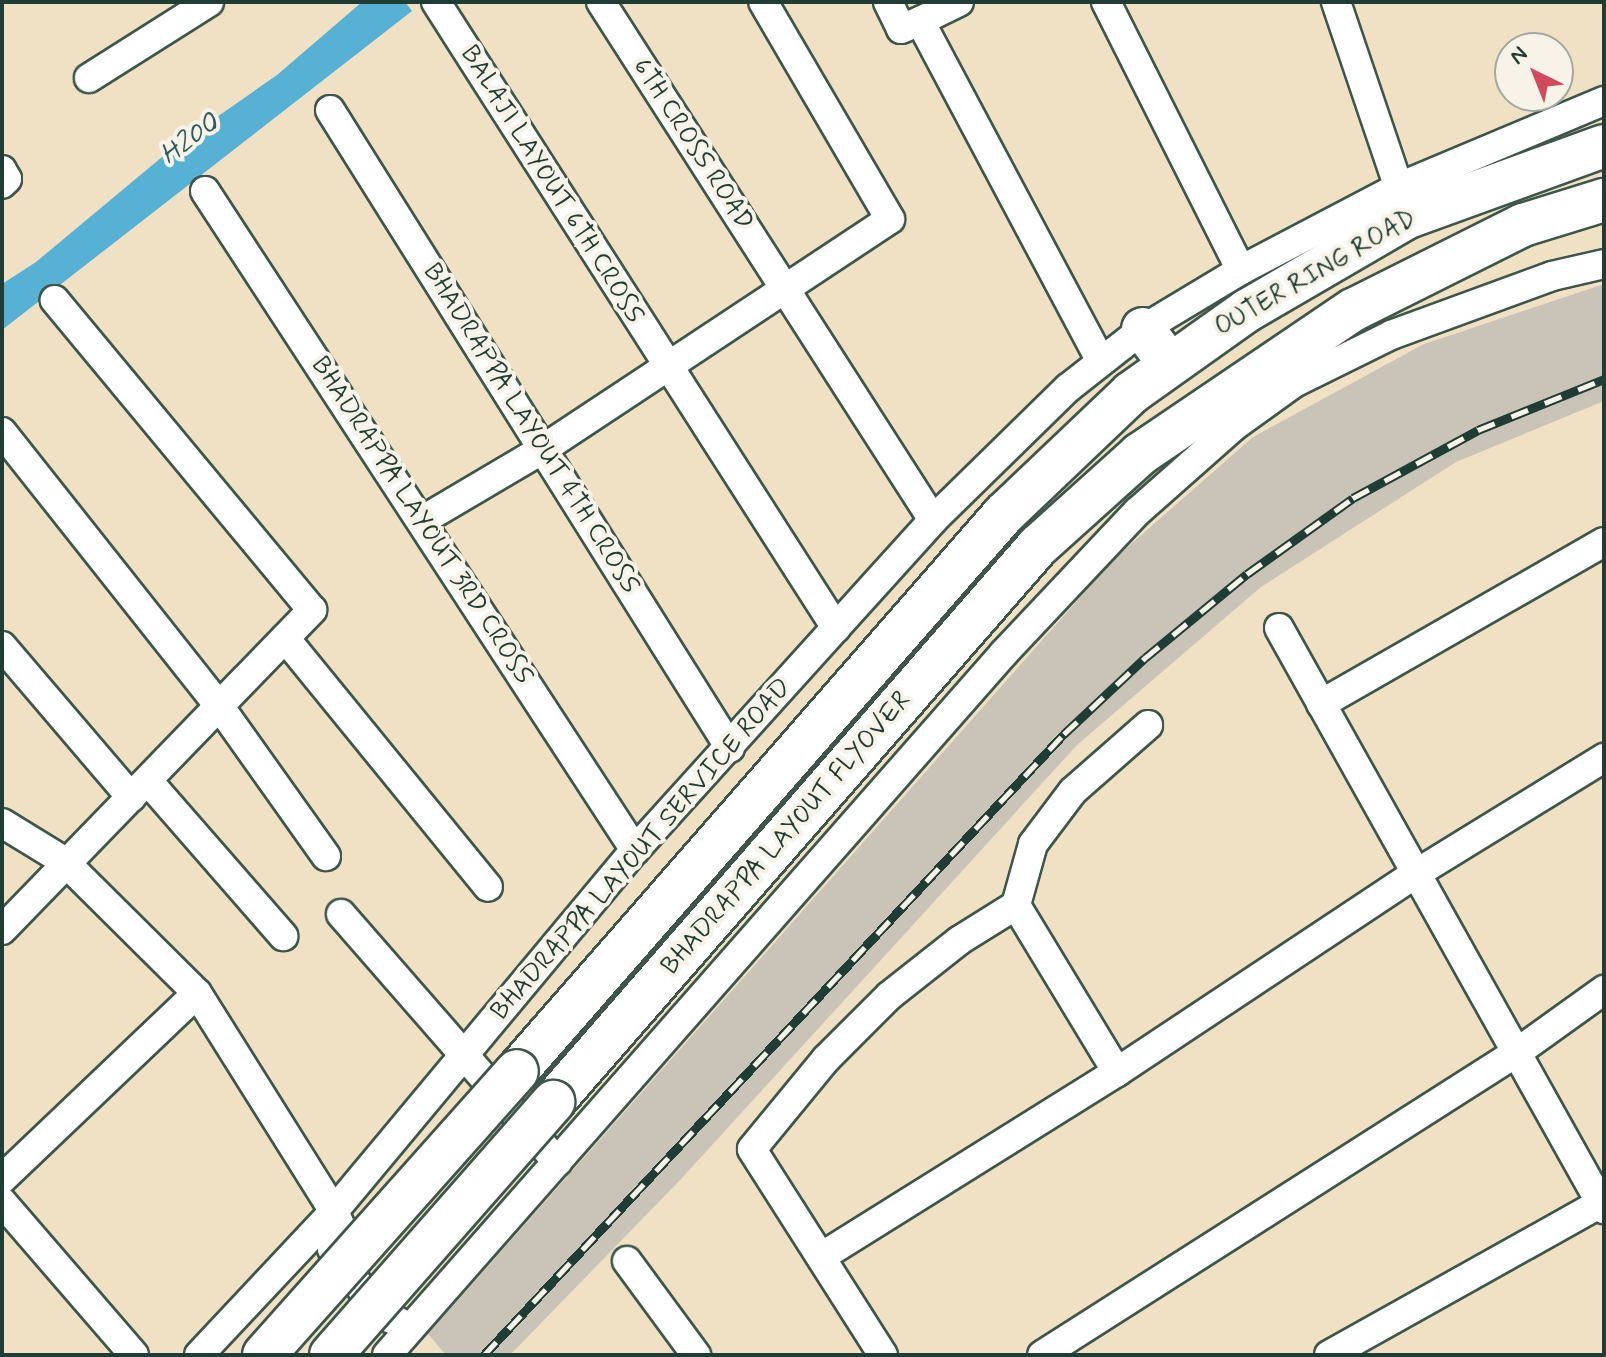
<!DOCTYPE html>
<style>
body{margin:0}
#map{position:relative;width:1606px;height:1357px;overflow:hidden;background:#f1e1c4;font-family:Mynerve,sans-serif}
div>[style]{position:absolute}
.industrial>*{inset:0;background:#cac3b8}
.water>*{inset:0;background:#56b1d4}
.roads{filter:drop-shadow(2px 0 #3e564a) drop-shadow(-2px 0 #3e564a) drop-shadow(0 2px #3e564a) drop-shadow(0 -2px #3e564a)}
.minor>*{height:28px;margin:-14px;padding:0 14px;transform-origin:14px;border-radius:14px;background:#fff}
.highway>*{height:42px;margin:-21px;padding:0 21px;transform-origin:21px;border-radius:21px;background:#fff}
.rail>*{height:9px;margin-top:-4.5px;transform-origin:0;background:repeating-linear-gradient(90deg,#f7f3e8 0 18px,#1f3d34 0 36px);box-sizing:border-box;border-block:2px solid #1f3d34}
.bridges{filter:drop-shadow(2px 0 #3e564a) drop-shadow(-2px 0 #3e564a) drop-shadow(0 2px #3e564a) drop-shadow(0 -2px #3e564a)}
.highway-bridge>*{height:42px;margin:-21px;padding:0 21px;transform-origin:21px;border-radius:21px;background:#fff}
span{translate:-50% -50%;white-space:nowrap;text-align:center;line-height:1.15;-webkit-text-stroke:8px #f7f3e8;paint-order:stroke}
.street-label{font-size:26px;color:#1f3d34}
.water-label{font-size:28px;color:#2d5a5c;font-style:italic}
.frame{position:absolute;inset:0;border:4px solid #1f3d34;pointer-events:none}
.north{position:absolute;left:1494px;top:32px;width:80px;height:80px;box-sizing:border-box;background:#f7f3e8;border:2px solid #a1aaa0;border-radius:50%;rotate:317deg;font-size:22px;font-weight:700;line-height:32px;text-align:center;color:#1f3d34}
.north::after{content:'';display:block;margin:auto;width:28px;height:36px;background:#d1495b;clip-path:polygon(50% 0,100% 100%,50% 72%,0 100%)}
</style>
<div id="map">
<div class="industrial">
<div style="clip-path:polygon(1604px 284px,1604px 401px,1456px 462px,1261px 587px,1077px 745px,682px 1178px,510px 1355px,446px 1355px,428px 1334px,1114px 559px,1253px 437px,1424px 344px)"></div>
</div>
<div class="water">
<div style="clip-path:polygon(362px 2px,405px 2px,412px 11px,2px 330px,2px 284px,36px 262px,174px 147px,277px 75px)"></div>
</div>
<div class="roads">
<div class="minor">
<div style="left:436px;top:2px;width:743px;rotate:57.42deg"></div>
<div style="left:601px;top:2px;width:615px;rotate:57.34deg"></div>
<div style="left:888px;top:2px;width:30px;rotate:64deg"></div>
<div style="left:901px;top:29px;width:21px;rotate:-23deg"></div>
<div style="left:959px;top:2px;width:43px;rotate:154deg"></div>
<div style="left:920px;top:21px;width:385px;rotate:62deg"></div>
<div style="left:1106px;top:2px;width:300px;rotate:63.3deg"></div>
<div style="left:1336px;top:2px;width:215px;rotate:71.3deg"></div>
<div style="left:89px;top:78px;width:142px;rotate:-32.3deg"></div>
<div style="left:330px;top:110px;width:753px;rotate:57.91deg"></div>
<div style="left:2px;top:170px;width:10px;rotate:61deg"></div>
<div style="left:7px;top:179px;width:7px;rotate:135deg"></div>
<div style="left:205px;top:191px;width:787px;rotate:56.88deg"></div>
<div style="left:2px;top:432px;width:351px;rotate:51.6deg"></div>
<div style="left:220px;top:707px;width:183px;rotate:54.6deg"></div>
<div style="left:421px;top:521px;width:142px;rotate:-30.5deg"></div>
<div style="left:543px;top:449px;width:416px;rotate:-33.5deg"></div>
<div style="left:890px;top:219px;width:251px;rotate:-120.3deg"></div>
<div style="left:1279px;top:628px;width:666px;rotate:60.78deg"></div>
<div style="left:285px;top:638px;width:321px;rotate:50.8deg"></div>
<div style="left:2px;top:646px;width:199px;rotate:49.5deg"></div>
<div style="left:1321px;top:704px;width:326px;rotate:-29.8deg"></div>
<div style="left:148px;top:781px;width:206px;rotate:48.9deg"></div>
<div style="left:2px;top:823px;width:73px;rotate:31.5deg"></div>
<div style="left:64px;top:861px;width:187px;rotate:44.8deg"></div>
<div style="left:197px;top:993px;width:257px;rotate:57.9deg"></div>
<div style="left:334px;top:1211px;width:15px;rotate:67deg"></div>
<div style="left:340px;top:1225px;width:25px;rotate:108deg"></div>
<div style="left:332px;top:1249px;width:82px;rotate:53.4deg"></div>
<div style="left:381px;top:1315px;width:19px;rotate:21deg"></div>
<div style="left:341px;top:914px;width:329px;rotate:48.9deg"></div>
<div style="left:2px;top:930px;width:446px;rotate:-45.9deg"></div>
<div style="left:312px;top:610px;width:403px;rotate:-129.7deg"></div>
<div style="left:1117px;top:1072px;width:360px;rotate:-33.6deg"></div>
<div style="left:1417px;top:873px;width:220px;rotate:-31.6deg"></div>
<div style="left:2px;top:1179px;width:269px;rotate:-43.6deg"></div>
<div style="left:2px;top:1202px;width:202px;rotate:49.2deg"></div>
<div style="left:821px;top:1257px;width:349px;rotate:-32deg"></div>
<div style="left:1117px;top:1072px;width:195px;rotate:-121.2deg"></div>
<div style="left:627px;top:1261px;width:117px;rotate:53.7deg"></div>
<div style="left:199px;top:1355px;width:197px;rotate:-46.8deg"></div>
<div style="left:334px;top:1211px;width:470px;rotate:-50.2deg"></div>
<div style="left:635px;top:850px;width:445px;rotate:-47.9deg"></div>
<div style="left:933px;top:520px;width:189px;rotate:-44.4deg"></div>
<div style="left:1068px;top:388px;width:95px;rotate:-38.2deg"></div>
<div style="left:1143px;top:329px;width:114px;rotate:-31deg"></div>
<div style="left:1241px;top:270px;width:178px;rotate:-27.7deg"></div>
<div style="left:1399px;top:187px;width:222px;rotate:-22.8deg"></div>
<div style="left:387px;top:1355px;width:935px;rotate:-48.69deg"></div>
<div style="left:1004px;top:653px;width:194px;rotate:-46.7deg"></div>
<div style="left:1137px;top:512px;width:128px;rotate:-41.5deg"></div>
<div style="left:1233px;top:427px;width:75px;rotate:-35.8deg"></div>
<div style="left:1294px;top:383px;width:108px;rotate:-26.3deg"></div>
<div style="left:1391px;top:335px;width:171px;rotate:-20.1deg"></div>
<div style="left:1552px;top:276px;width:53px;rotate:-13deg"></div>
<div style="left:883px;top:1355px;width:244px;rotate:-122.5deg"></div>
<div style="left:752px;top:1149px;width:117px;rotate:-50.6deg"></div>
<div style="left:826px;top:1059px;width:89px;rotate:-45deg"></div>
<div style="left:889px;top:996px;width:90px;rotate:-38.3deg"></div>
<div style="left:960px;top:940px;width:66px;rotate:-32deg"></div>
<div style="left:1016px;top:905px;width:63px;rotate:-74.4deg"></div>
<div style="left:1033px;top:844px;width:66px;rotate:-53deg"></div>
<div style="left:1073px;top:791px;width:100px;rotate:-41.3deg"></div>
<div style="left:1042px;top:1355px;width:566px;rotate:-32.51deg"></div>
<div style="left:1519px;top:1051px;width:105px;rotate:-35.7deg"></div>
<div style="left:1329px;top:1355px;width:315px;rotate:-29.2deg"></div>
</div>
<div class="highway">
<div style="left:1143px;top:329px;width:43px;rotate:52.6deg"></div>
<div style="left:517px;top:1071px;width:740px;rotate:-48.84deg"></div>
<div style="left:1004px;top:514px;width:175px;rotate:-43.6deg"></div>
<div style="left:1131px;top:393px;width:143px;rotate:-35.4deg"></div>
<div style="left:1248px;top:310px;width:185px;rotate:-30.2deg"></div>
<div style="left:1408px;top:217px;width:208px;rotate:-19.9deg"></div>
<div style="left:553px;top:1102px;width:738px;rotate:-48.9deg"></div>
<div style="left:1038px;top:546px;width:137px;rotate:-42deg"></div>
<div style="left:1140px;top:454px;width:257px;rotate:-34.1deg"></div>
<div style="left:1353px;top:310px;width:190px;rotate:-26.6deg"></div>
<div style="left:1523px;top:225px;width:85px;rotate:-17.2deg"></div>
</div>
</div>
<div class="rail">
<div style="left:484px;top:1355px;width:850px;rotate:-46.96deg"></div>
<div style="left:1064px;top:734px;width:111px;rotate:-43.2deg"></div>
<div style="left:1145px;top:658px;width:132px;rotate:-39.5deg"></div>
<div style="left:1247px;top:574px;width:130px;rotate:-35.6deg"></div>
<div style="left:1353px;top:498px;width:142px;rotate:-28.5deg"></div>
<div style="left:1478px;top:430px;width:136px;rotate:-22deg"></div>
</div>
<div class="bridges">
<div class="highway-bridge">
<div style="left:264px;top:1355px;width:380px;rotate:-48.3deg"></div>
<div style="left:331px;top:1355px;width:337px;rotate:-48.7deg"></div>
</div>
</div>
<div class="street-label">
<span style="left:692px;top:145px;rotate:57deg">6TH CROSS ROAD</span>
<span style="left:551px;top:185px;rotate:58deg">BALAJI LAYOUT 6TH CROSS</span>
<span style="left:1316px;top:274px;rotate:-30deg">OUTER RING ROAD</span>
<span style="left:530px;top:429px;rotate:58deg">BHADRAPPA LAYOUT 4TH CROSS</span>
<span style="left:421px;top:521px;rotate:57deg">BHADRAPPA LAYOUT 3RD CROSS</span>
<span style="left:787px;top:834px;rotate:-49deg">BHADRAPPA LAYOUT FLYOVER</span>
<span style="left:642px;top:850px;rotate:-49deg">BHADRAPPA LAYOUT SERVICE ROAD</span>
</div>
<div class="water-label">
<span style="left:190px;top:140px;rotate:-37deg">H200</span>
</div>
<div class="frame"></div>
<div class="north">N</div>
</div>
